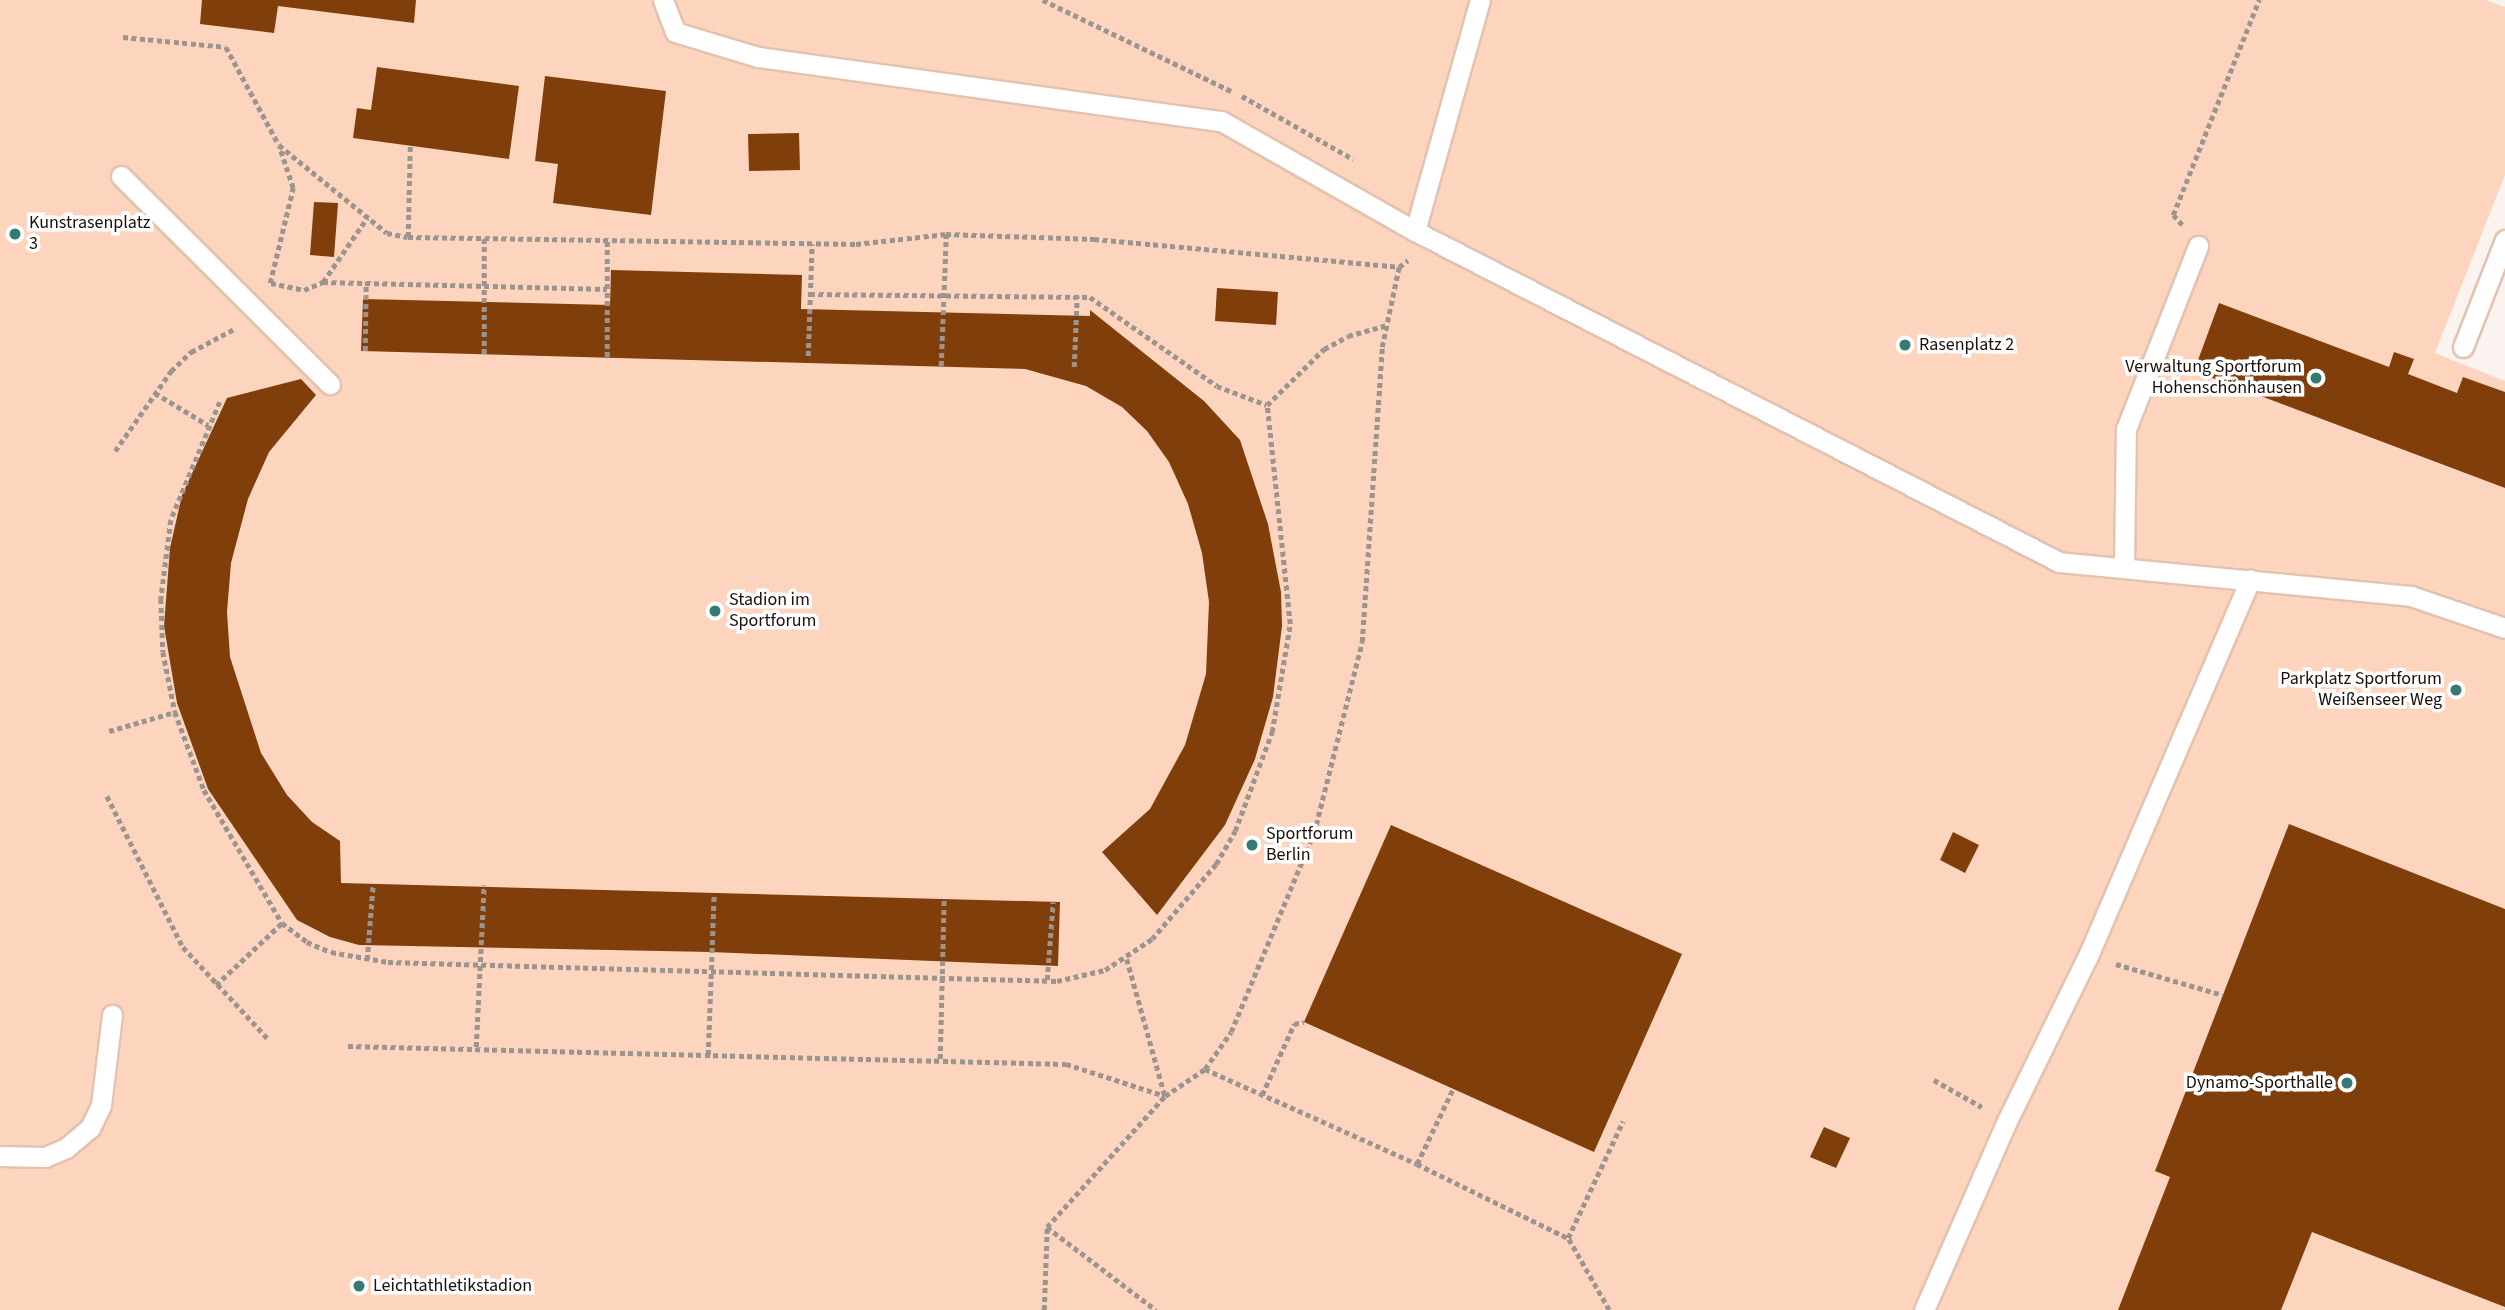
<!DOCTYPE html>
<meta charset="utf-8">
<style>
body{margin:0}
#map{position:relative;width:2505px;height:1310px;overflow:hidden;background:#faf3ef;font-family:"Source Sans 3",sans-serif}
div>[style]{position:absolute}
.green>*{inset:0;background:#fdd5be}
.building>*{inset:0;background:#803e0b}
.path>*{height:4.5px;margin-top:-2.25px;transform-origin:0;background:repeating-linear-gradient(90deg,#9c948f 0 5px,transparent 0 8.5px)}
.roads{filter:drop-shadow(2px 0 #e3c2b0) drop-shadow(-2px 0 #e3c2b0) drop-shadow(0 2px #e3c2b0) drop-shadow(0 -2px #e3c2b0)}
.lane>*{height:19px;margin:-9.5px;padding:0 9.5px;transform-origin:9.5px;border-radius:9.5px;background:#fff}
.dots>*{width:19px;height:19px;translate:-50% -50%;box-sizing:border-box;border:4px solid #fff;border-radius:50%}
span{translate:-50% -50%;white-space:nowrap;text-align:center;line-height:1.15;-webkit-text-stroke:7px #fff;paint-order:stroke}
.poi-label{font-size:18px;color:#1a0f09}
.left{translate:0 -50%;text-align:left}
.right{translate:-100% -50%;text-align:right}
</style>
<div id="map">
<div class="green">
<div style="clip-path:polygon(0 0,2486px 0,2505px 7px,2505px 175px,2435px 353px,2505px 381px,2505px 1310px,0 1310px)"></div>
</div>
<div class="building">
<div style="clip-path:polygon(202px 0,416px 0,414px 23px,278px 6px,274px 33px,200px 24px)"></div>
<div style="clip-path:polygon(377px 67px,519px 86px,509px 159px,353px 138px,357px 108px,371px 110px)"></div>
<div style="clip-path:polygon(545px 76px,666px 91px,651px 215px,553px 203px,558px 164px,535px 161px)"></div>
<div style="clip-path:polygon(799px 133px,800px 170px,749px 171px,748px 134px)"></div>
<div style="clip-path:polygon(314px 202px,338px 203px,334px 257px,310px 255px)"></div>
<div style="clip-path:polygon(611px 270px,802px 275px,801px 309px,1090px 316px,1090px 310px,1204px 401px,1240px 440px,1268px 524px,1281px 592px,1282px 626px,1273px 697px,1255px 759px,1225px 825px,1157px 915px,1102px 852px,1150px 809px,1185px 745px,1206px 674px,1209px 602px,1202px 553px,1188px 504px,1169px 462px,1147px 431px,1122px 407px,1086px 386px,1025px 369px,361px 351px,363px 299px,610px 305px)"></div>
<div style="clip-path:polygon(1217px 288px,1278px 292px,1276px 325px,1215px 321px)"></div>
<div style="clip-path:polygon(2219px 303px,2389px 367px,2394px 352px,2414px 359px,2408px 374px,2457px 393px,2463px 377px,2505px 392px,2505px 488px,2194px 371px)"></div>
<div style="clip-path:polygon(301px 379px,316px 395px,269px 452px,248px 499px,231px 563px,227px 612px,230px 657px,261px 753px,287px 795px,312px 822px,340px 841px,341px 883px,1060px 902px,1058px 966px,711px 952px,359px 945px,330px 937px,297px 920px,208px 789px,177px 703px,164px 626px,170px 548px,182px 495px,227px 398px)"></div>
<div style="clip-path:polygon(2289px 824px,2505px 909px,2505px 1307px,2312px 1232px,2281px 1310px,2118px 1310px,2170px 1177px,2155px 1171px)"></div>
<div style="clip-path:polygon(1391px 825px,1682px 954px,1594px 1152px,1304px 1022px)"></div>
<div style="clip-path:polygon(1953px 832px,1979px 845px,1965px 873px,1940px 860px)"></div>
<div style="clip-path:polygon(1824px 1127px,1850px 1138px,1836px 1168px,1810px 1157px)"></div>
</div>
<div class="path">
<div style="left:1043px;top:0;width:209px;rotate:25.8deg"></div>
<div style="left:123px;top:37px;width:103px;rotate:5.5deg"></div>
<div style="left:226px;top:47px;width:111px;rotate:61.6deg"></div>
<div style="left:279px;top:145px;width:139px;rotate:39.2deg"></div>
<div style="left:387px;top:233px;width:21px;rotate:11deg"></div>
<div style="left:408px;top:237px;width:448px;rotate:0.9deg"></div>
<div style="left:856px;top:244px;width:91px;rotate:-6.3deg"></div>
<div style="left:946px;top:234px;width:148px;rotate:1.9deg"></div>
<div style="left:1094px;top:239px;width:306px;rotate:5.2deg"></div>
<div style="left:1242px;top:96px;width:128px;rotate:29.6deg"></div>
<div style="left:2182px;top:225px;width:13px;rotate:-132deg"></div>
<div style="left:2173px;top:215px;width:232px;rotate:-68.2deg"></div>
<div style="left:408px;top:237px;width:91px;rotate:-88.7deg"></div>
<div style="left:323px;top:282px;width:284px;rotate:1.4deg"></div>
<div style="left:270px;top:283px;width:98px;rotate:-76.4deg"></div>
<div style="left:293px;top:188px;width:44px;rotate:-108.4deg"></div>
<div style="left:271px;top:283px;width:34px;rotate:12deg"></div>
<div style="left:304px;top:290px;width:21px;rotate:-23deg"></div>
<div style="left:323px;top:282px;width:78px;rotate:-55.5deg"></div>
<div style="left:810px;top:294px;width:280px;rotate:0.6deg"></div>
<div style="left:1090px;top:297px;width:155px;rotate:35deg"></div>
<div style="left:1217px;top:386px;width:53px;rotate:20.8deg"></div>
<div style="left:365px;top:351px;width:69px;rotate:-89.2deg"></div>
<div style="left:484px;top:354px;width:115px;rotate:-90deg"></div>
<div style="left:808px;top:356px;width:112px;rotate:-88deg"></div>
<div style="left:607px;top:357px;width:116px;rotate:-90deg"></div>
<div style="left:941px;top:366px;width:132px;rotate:-87.8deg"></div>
<div style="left:1074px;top:367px;width:71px;rotate:-87.6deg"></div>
<div style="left:155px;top:393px;width:62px;rotate:31.1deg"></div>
<div style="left:220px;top:402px;width:128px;rotate:112.6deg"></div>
<div style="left:171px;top:520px;width:80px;rotate:97.2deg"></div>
<div style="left:161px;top:599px;width:53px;rotate:87.8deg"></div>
<div style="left:163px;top:652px;width:61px;rotate:78.7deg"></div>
<div style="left:175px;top:712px;width:83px;rotate:69.6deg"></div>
<div style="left:204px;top:790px;width:154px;rotate:59.6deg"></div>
<div style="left:282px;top:923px;width:31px;rotate:37deg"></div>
<div style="left:307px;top:942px;width:26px;rotate:23deg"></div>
<div style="left:331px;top:952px;width:58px;rotate:10deg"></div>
<div style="left:388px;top:962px;width:669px;rotate:1.63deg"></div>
<div style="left:1057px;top:981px;width:49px;rotate:-12.9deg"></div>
<div style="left:1105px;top:970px;width:56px;rotate:-33.4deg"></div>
<div style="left:1152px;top:939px;width:99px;rotate:-49.5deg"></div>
<div style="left:1216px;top:864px;width:38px;rotate:-60deg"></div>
<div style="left:1235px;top:831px;width:106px;rotate:-69.5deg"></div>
<div style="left:1272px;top:732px;width:109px;rotate:-80.5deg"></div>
<div style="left:1290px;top:624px;width:220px;rotate:-96deg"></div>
<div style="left:1267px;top:405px;width:80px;rotate:-44.5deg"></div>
<div style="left:1324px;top:349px;width:27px;rotate:-28deg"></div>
<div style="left:1348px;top:336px;width:41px;rotate:-15.8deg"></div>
<div style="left:115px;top:451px;width:98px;rotate:-55deg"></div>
<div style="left:171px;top:371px;width:28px;rotate:-44deg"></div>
<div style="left:191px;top:352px;width:49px;rotate:-28.1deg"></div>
<div style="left:109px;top:731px;width:69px;rotate:-16.1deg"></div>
<div style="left:107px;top:796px;width:169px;rotate:63.3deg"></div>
<div style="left:183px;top:947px;width:127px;rotate:47.2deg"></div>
<div style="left:1127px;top:959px;width:142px;rotate:74.5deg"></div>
<div style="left:367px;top:960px;width:76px;rotate:-85.5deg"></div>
<div style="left:2116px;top:964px;width:111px;rotate:16.2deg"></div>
<div style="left:1047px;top:980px;width:78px;rotate:-85.6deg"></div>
<div style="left:216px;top:985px;width:91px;rotate:-43.2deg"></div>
<div style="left:348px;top:1046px;width:718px;rotate:1.44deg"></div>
<div style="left:1066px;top:1064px;width:104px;rotate:17.9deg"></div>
<div style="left:476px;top:1047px;width:162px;rotate:-87.2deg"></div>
<div style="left:708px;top:1055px;width:161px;rotate:-87.9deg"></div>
<div style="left:940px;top:1059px;width:161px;rotate:-88.6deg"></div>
<div style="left:1205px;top:1069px;width:232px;rotate:24.1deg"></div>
<div style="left:1417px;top:1164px;width:168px;rotate:26.1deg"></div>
<div style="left:1934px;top:1080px;width:55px;rotate:29.4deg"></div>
<div style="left:1262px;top:1095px;width:78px;rotate:-65.7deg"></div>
<div style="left:1294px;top:1024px;width:10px;rotate:-11deg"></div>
<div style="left:1417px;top:1164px;width:83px;rotate:-64.4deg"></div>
<div style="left:1047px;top:1227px;width:137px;rotate:37.3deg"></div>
<div style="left:1044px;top:1310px;width:83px;rotate:-87.9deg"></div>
<div style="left:1047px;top:1227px;width:176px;rotate:-48deg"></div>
<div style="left:1165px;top:1096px;width:48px;rotate:-34deg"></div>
<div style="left:1205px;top:1069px;width:45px;rotate:-54.9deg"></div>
<div style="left:1231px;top:1032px;width:216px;rotate:-67.4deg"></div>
<div style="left:1314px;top:833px;width:197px;rotate:-75.9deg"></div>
<div style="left:1362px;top:642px;width:296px;rotate:-86.1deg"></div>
<div style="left:1382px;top:347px;width:82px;rotate:-78deg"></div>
<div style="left:1399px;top:267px;width:11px;rotate:-38deg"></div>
<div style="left:1609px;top:1310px;width:83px;rotate:-119.7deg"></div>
<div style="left:1568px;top:1238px;width:129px;rotate:-64.8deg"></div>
</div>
<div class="roads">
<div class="lane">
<div style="left:663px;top:0;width:34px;rotate:69deg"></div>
<div style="left:675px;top:32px;width:87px;rotate:16.8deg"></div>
<div style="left:758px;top:57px;width:467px;rotate:7.9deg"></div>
<div style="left:1221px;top:121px;width:223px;rotate:29.6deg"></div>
<div style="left:1415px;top:231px;width:724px;rotate:27.2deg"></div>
<div style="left:2059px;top:562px;width:354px;rotate:5.5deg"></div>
<div style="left:2411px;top:596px;width:99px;rotate:18.8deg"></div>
<div style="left:121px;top:176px;width:295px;rotate:44.9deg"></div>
<div style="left:1415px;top:231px;width:240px;rotate:-74.3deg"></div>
<div style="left:2463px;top:347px;width:115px;rotate:-68.6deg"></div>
<div style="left:2124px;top:567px;width:138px;rotate:-89.2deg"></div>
<div style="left:2126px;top:429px;width:197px;rotate:-68.5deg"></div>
<div style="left:0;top:1156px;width:45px;rotate:1.3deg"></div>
<div style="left:45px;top:1157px;width:23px;rotate:-23deg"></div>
<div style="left:66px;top:1148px;width:31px;rotate:-40deg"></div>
<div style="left:90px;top:1128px;width:25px;rotate:-64deg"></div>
<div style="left:101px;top:1105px;width:91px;rotate:-83deg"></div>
<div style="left:1924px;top:1310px;width:206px;rotate:-66.3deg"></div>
<div style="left:2007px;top:1121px;width:184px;rotate:-63.9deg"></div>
<div style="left:2088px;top:956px;width:410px;rotate:-66.7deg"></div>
</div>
</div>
<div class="dots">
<div style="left:15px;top:234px;background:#357b71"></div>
<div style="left:1905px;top:345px;background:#357b71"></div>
<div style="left:2316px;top:378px;background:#357b71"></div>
<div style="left:715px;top:611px;background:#357b71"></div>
<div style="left:2456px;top:690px;background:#357b71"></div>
<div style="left:1252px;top:845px;background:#357b71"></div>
<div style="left:2347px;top:1083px;background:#357b71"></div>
<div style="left:359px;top:1286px;background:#357b71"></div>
</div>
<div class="poi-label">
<span class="left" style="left:29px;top:234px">Kunstrasenplatz<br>3</span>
<span class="left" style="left:1919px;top:345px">Rasenplatz 2</span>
<span class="right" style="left:2302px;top:378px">Verwaltung Sportforum<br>Hohenschönhausen</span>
<span class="left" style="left:729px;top:611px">Stadion im<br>Sportforum</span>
<span class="right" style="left:2442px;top:690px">Parkplatz Sportforum<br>Weißenseer Weg</span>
<span class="left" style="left:1266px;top:845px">Sportforum<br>Berlin</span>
<span class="right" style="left:2333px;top:1083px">Dynamo-Sporthalle</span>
<span class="left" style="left:373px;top:1286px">Leichtathletikstadion</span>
</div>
</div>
